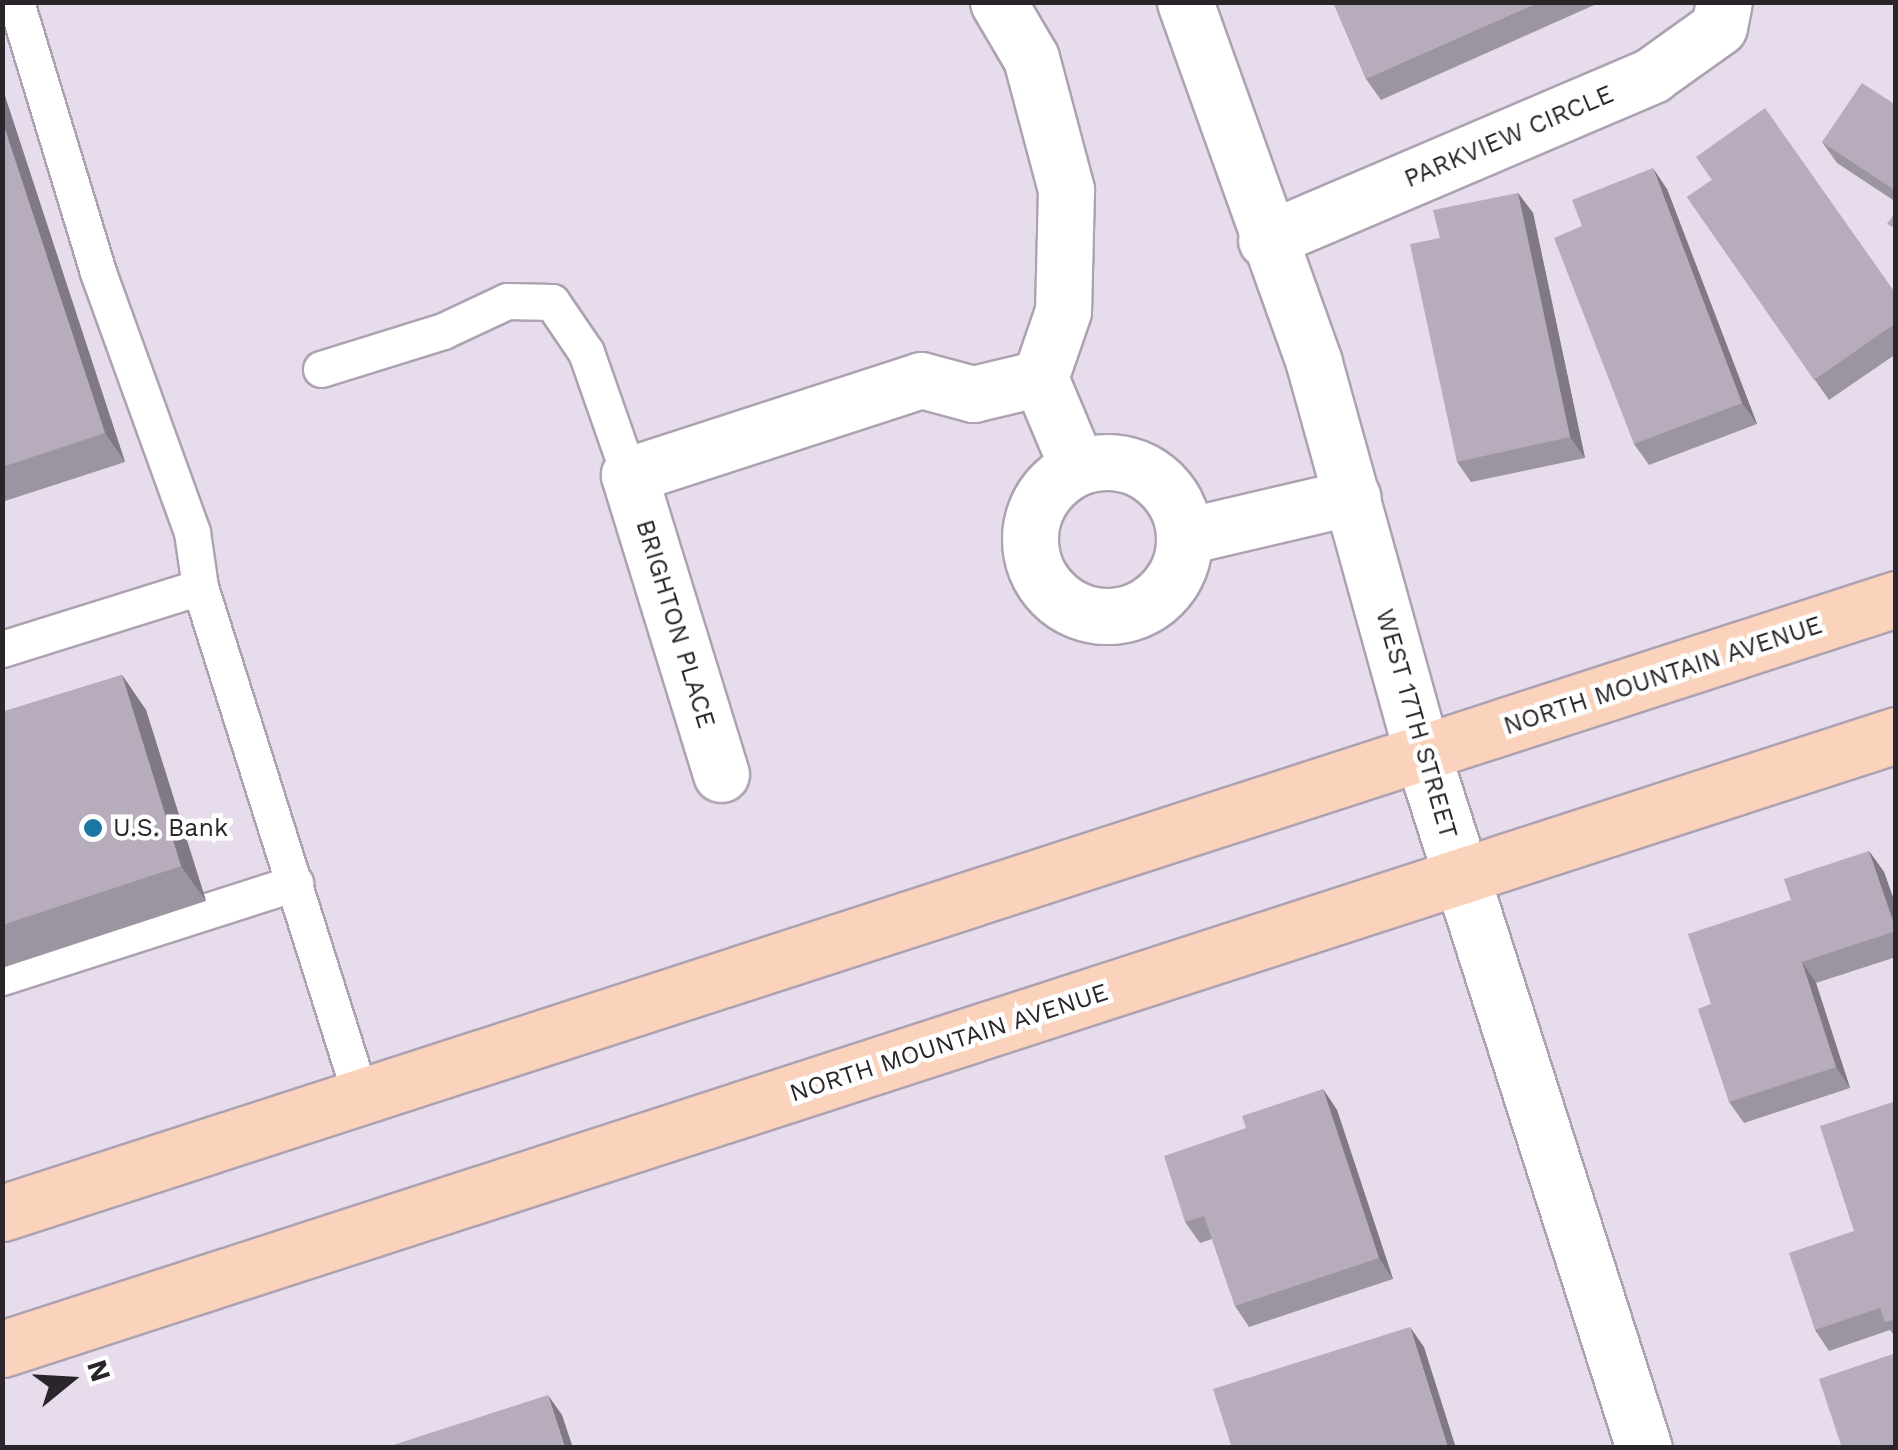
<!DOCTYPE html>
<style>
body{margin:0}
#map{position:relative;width:1898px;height:1450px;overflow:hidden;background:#e7dcec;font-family:"Work Sans",sans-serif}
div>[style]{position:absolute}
.roads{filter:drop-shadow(2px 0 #ada2b2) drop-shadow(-2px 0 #ada2b2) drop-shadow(0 2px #ada2b2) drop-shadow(0 -2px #ada2b2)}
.lane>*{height:35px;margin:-17.5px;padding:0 17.5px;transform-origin:17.5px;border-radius:17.5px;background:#fff}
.street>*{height:55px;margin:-27.5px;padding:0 27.5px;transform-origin:27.5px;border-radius:27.5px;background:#fff}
.street>.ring{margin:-27.5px;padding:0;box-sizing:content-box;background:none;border:55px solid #fff;border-radius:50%}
.primary>*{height:55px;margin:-27.5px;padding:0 27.5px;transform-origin:27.5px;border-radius:27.5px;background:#fbd2bc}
.wall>*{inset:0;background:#9d94a2}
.shaded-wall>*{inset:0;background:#807884}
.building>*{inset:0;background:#b7acbc}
.dots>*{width:28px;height:28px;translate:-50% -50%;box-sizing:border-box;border:5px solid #fff;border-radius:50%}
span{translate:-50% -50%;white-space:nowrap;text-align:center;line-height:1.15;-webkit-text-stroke:9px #fff;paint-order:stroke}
.street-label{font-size:25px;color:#29252b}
.poi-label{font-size:25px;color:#29252b}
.left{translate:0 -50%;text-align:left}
.frame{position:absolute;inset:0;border:5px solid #29252b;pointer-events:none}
.north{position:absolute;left:20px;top:1330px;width:100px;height:100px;-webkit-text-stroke:8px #fff;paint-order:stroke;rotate:72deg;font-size:28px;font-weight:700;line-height:40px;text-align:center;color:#29252b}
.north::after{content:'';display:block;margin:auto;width:35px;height:45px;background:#29252b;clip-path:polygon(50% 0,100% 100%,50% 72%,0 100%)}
</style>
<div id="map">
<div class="roads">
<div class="lane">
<div style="left:321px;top:369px;width:128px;rotate:-17.3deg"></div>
<div style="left:443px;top:331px;width:71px;rotate:-25.1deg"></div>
<div style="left:507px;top:301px;width:45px;rotate:1.3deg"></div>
<div style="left:552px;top:302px;width:60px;rotate:55.8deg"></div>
<div style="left:586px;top:352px;width:130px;rotate:70.7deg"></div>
<div style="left:200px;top:587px;width:535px;rotate:72.48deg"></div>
<div style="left:2px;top:649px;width:207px;rotate:-17.4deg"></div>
<div style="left:200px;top:587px;width:56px;rotate:-98.3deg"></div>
<div style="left:192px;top:532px;width:276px;rotate:-109.9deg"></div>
<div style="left:98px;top:272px;width:282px;rotate:-106.9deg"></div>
<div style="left:2px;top:977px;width:308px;rotate:-17.8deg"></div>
</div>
<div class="street">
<div style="left:998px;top:2px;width:65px;rotate:59.5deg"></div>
<div style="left:1031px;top:58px;width:137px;rotate:75.1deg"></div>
<div style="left:1066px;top:190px;width:121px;rotate:91.4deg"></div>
<div style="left:1063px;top:311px;width:71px;rotate:108.9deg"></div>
<div style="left:1185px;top:2px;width:383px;rotate:70.3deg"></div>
<div style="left:1314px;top:363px;width:408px;rotate:74.5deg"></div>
<div style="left:1423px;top:756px;width:726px;rotate:72.29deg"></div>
<div style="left:1266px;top:240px;width:420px;rotate:-23.1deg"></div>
<div style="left:1652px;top:75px;width:82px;rotate:-35.6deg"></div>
<div style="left:1719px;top:27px;width:25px;rotate:-79deg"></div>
<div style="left:1040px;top:378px;width:95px;rotate:67.2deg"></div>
<div class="ring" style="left:1030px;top:462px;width:99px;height:99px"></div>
<div style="left:1186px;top:536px;width:171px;rotate:-13.2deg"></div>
<div style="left:721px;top:774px;width:313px;rotate:-107.1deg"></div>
<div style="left:629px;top:475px;width:307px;rotate:-18deg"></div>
<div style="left:921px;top:380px;width:54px;rotate:15.1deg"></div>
<div style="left:973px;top:394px;width:69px;rotate:-13.4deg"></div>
</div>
<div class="primary">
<div style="left:2px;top:1213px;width:1991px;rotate:-17.96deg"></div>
<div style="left:2px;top:1349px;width:1991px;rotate:-17.96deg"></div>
</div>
</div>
<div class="wall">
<div style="clip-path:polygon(1333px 2px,1601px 2px,1381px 100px,1366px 79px)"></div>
<div style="clip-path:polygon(2px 87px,125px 462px,2px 502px)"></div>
<div style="clip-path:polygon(1896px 105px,1896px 202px,1837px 163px,1822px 142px)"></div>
<div style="clip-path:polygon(1712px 180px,1896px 294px,1896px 354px,1829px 400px,1687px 197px)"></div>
<div style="clip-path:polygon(1667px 189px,1757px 424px,1649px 465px,1634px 444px,1582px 226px)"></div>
<div style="clip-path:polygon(1518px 193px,1533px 213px,1585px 458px,1471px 482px,1457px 462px,1440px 238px)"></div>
<div style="clip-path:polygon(122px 675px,146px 710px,206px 901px,2px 968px,2px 712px)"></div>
<div style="clip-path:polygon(1869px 851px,1884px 872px,1896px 906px,1896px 957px,1816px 983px,1850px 1088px,1744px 1123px,1729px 1102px,1711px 1004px,1791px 900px)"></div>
<div style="clip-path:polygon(1323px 1089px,1337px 1110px,1393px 1279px,1249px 1327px,1235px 1306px,1212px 1239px,1200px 1243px,1185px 1222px,1246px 1128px)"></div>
<div style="clip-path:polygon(1896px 1101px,1896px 1337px,1890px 1330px,1829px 1351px,1815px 1330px,1854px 1231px)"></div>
</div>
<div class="shaded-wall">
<div style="clip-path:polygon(2px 87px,125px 462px,105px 433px,2px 120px)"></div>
<div style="clip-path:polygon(1653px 168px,1667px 189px,1757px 424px,1742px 403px)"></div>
<div style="clip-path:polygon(1518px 193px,1533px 213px,1585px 458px,1570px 437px)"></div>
<div style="clip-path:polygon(122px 675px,146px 710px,206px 901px,181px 866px)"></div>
<div style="clip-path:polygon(1869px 851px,1884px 872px,1896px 906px,1896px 928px)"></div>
<div style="clip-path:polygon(1802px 962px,1816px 983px,1850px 1088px,1836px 1067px)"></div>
<div style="clip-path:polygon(1323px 1089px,1337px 1110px,1393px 1279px,1379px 1258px)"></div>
<div style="clip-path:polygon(1410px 1327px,1424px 1347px,1456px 1448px,1448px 1448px)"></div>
<div style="clip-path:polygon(548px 1395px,562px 1415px,573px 1448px,565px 1448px)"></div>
</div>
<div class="building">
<div style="clip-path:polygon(1333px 2px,1540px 2px,1366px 79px)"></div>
<div style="clip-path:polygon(1862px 83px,1896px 105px,1896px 191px,1822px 142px)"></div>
<div style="clip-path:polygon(1765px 108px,1896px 294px,1896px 323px,1814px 380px,1687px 197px,1712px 180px,1696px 157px)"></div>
<div style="clip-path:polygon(2px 120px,105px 433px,2px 467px)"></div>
<div style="clip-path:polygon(1653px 168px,1742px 403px,1634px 444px,1554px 238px,1582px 226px,1572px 200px)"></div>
<div style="clip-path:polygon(1518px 193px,1570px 437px,1457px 462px,1410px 244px,1440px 238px,1433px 210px)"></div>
<div style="clip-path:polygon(1896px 211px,1896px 229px,1887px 224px)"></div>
<div style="clip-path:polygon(122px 675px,181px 866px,2px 925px,2px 712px)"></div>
<div style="clip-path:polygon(1869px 851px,1896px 931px,1802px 962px,1836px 1067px,1729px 1102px,1698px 1009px,1711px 1004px,1688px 934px,1791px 900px,1784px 879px)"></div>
<div style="clip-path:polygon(1323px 1089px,1379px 1258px,1235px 1306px,1204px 1216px,1185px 1222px,1164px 1156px,1246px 1128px,1242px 1116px)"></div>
<div style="clip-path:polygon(1896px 1101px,1896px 1319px,1885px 1322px,1880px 1308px,1815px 1330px,1789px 1253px,1854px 1231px,1820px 1126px)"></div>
<div style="clip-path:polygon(1410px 1327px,1448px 1448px,1232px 1448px,1213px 1389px)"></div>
<div style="clip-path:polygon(1896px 1353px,1896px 1448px,1842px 1448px,1819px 1379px)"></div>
<div style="clip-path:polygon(548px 1395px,565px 1448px,388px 1448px,387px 1447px)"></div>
</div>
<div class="dots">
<div style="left:93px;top:828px;background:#1b76a4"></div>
</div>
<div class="street-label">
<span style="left:1509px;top:137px;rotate:-23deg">PARKVIEW CIRCLE</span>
<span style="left:675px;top:624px;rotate:73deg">BRIGHTON PLACE</span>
<span style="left:1663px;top:676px;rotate:-18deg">NORTH MOUNTAIN AVENUE</span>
<span style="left:1416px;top:724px;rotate:74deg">WEST 17TH STREET</span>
<span style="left:949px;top:1043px;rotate:-18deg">NORTH MOUNTAIN AVENUE</span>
</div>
<div class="poi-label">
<span class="left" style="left:113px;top:828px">U.S. Bank</span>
</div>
<div class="frame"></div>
<div class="north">N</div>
</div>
